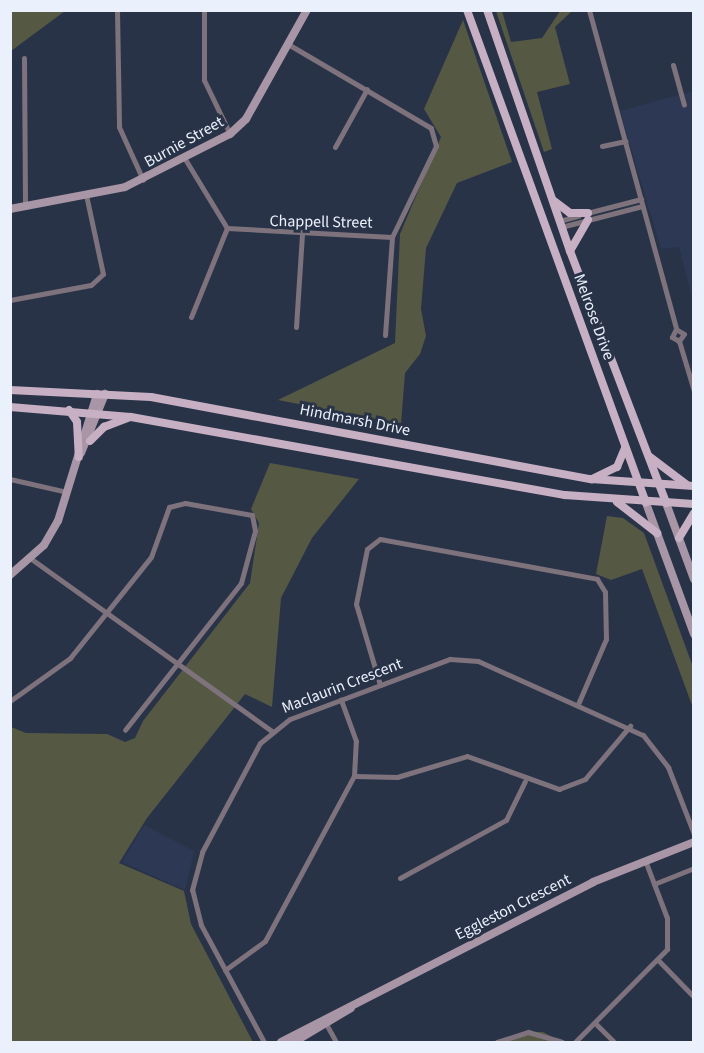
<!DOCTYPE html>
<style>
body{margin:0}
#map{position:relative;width:704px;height:1053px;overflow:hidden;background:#293348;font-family:"Source Sans 3",sans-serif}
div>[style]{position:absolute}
.built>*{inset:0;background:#2c3854}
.green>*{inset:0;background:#555843}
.street>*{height:5px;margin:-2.5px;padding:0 2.5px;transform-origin:2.5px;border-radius:2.5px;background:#7e727c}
.secondary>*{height:8px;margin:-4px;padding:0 4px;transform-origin:4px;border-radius:4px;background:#a895a5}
.primary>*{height:8px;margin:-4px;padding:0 4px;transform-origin:4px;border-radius:4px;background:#c8b0c4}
span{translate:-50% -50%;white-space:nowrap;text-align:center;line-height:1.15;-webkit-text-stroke:6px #293348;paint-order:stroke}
.street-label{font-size:16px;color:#ebf1fc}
.frame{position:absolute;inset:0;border:12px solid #ebf1fc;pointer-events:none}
</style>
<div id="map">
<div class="built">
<div style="clip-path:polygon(693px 91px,693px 301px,679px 247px,661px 249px,620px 111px)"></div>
<div style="clip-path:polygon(144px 825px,194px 851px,185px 890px,122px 862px)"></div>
</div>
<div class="green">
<div style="clip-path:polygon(11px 10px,65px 10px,65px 11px,11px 51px)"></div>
<div style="clip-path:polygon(496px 11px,502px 11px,511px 42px,542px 38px,560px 11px,572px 11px,555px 27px,570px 84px,537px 92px,552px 149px,544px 152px)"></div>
<div style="clip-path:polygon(463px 20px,512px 162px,457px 183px,426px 248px,421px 309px,426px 336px,420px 354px,405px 373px,401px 424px,278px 400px,395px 343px,400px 234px,441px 137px,424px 109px)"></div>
<div style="clip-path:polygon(270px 463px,359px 479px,312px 538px,281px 598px,272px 707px,245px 694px,147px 818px,119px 863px,184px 891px,191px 924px,253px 1042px,11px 1042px,11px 727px,26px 733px,107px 734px,125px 742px,135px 738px,143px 721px,250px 583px,259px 523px,251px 509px)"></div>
<div style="clip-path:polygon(607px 516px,623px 518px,644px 533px,693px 667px,693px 708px,642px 569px,611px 580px,596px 574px)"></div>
<div style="clip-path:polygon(528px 1032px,543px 1032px,562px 1042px,497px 1042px)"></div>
</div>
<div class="street">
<div style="left:117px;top:10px;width:117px;rotate:89deg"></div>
<div style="left:119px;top:127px;width:58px;rotate:65.6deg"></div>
<div style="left:204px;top:10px;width:70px;rotate:90deg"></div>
<div style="left:204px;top:80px;width:60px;rotate:64.3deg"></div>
<div style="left:589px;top:10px;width:331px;rotate:74.7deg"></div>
<div style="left:676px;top:329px;width:9px;rotate:117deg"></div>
<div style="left:672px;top:337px;width:8px;rotate:30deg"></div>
<div style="left:679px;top:341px;width:52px;rotate:73.3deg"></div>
<div style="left:24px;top:58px;width:148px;rotate:89.6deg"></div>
<div style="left:673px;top:65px;width:41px;rotate:74.6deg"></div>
<div style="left:602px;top:146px;width:24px;rotate:-12deg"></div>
<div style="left:335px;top:147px;width:66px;rotate:-61.1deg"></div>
<div style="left:185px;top:159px;width:81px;rotate:58.7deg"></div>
<div style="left:227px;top:228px;width:165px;rotate:3.1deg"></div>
<div style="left:392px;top:237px;width:101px;rotate:-64.2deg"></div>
<div style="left:436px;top:146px;width:19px;rotate:-106deg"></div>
<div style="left:431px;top:128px;width:166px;rotate:-149.6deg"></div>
<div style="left:587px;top:213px;width:56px;rotate:-14.5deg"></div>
<div style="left:559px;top:221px;width:20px;rotate:-15deg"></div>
<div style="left:561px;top:227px;width:84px;rotate:-14.5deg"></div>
<div style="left:10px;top:300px;width:82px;rotate:-10.5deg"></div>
<div style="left:91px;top:285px;width:16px;rotate:-43deg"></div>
<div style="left:103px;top:274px;width:81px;rotate:-102.1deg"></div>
<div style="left:191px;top:317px;width:96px;rotate:-68deg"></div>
<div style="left:296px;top:327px;width:92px;rotate:-86.3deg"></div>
<div style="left:676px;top:329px;width:9px;rotate:32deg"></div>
<div style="left:684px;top:334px;width:9px;rotate:126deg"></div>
<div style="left:385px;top:335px;width:98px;rotate:-85.9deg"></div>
<div style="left:10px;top:479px;width:58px;rotate:12.8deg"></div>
<div style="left:30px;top:558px;width:297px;rotate:35.6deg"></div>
<div style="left:380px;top:685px;width:84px;rotate:-106.5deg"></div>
<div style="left:356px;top:604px;width:56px;rotate:-78.7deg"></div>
<div style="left:367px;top:549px;width:16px;rotate:-38deg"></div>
<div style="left:380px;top:539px;width:221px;rotate:10.4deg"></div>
<div style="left:597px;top:579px;width:15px;rotate:58deg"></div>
<div style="left:605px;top:592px;width:47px;rotate:88.8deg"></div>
<div style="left:606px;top:639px;width:71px;rotate:113.3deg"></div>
<div style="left:10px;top:701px;width:74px;rotate:-35.6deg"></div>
<div style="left:70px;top:658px;width:129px;rotate:-51.3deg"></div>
<div style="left:151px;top:557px;width:53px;rotate:-70.2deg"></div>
<div style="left:169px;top:507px;width:16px;rotate:-14deg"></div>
<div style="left:185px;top:503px;width:68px;rotate:10.2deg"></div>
<div style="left:252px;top:515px;width:16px;rotate:79deg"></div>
<div style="left:255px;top:531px;width:54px;rotate:105.1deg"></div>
<div style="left:241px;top:583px;width:187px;rotate:128.3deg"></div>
<div style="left:354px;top:776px;width:43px;rotate:1.3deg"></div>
<div style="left:397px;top:777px;width:73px;rotate:-16.7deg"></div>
<div style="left:467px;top:756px;width:98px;rotate:19.7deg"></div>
<div style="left:559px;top:789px;width:28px;rotate:-21deg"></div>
<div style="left:585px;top:779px;width:70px;rotate:-49.7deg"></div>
<div style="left:400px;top:878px;width:121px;rotate:-28.7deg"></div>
<div style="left:506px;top:820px;width:43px;rotate:-64deg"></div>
<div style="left:654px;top:884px;width:43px;rotate:-21.8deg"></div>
<div style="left:658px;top:960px;width:52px;rotate:45.8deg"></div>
<div style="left:225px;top:970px;width:49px;rotate:-35.9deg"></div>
<div style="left:265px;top:941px;width:187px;rotate:-61.7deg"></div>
<div style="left:354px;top:776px;width:35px;rotate:-87deg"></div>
<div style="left:356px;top:741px;width:44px;rotate:-110.1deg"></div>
<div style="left:325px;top:1022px;width:23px;rotate:61deg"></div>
<div style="left:595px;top:1023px;width:27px;rotate:45deg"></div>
<div style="left:264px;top:1042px;width:133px;rotate:-118.3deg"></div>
<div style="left:201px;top:925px;width:36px;rotate:-104deg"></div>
<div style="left:192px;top:890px;width:39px;rotate:-75deg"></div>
<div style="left:202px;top:852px;width:123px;rotate:-62deg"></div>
<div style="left:260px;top:743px;width:38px;rotate:-39deg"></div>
<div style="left:290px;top:719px;width:171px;rotate:-20.6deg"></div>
<div style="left:450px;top:659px;width:28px;rotate:4deg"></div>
<div style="left:478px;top:661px;width:181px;rotate:24.2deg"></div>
<div style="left:643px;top:735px;width:41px;rotate:52deg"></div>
<div style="left:668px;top:767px;width:72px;rotate:68.8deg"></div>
<div style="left:497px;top:1042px;width:33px;rotate:-18deg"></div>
<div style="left:528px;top:1032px;width:35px;rotate:16deg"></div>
<div style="left:575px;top:1042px;width:131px;rotate:-45.3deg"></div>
<div style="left:667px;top:949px;width:31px;rotate:-90deg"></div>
<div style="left:667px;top:918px;width:62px;rotate:-110.8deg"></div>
</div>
<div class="secondary">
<div style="left:10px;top:209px;width:117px;rotate:-10.8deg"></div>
<div style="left:125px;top:187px;width:118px;rotate:-26.8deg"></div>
<div style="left:230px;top:134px;width:22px;rotate:-43deg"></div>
<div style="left:246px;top:119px;width:125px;rotate:-60.8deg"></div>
<div style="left:81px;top:453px;width:64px;rotate:-67.9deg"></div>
<div style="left:646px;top:503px;width:140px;rotate:69.9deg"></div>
<div style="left:666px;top:503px;width:81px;rotate:69.8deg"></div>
<div style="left:10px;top:575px;width:45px;rotate:-41.4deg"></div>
<div style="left:44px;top:545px;width:28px;rotate:-60deg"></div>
<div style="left:58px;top:521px;width:133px;rotate:-72.9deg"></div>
<div style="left:281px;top:1042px;width:351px;rotate:-27.1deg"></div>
<div style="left:593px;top:882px;width:109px;rotate:-21.6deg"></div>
<div style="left:294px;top:1042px;width:66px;rotate:-30.8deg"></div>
</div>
<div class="primary">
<div style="left:467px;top:10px;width:524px;rotate:70.04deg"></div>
<div style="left:487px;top:10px;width:255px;rotate:71deg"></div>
<div style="left:570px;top:251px;width:270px;rotate:69.1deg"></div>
<div style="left:554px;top:201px;width:20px;rotate:37deg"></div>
<div style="left:570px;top:213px;width:18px"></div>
<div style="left:570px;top:251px;width:36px;rotate:-60deg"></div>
<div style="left:10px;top:390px;width:141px;rotate:2.8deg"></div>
<div style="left:151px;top:397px;width:448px;rotate:10.6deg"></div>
<div style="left:591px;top:479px;width:103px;rotate:3.9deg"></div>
<div style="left:10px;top:407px;width:121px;rotate:4.7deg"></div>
<div style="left:131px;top:417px;width:441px;rotate:10.2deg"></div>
<div style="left:565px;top:495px;width:129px;rotate:4deg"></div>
<div style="left:69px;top:410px;width:14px;rotate:56deg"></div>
<div style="left:77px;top:422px;width:35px;rotate:87deg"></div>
<div style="left:90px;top:441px;width:20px;rotate:-45deg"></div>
<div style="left:104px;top:427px;width:28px;rotate:-21deg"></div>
<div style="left:650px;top:457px;width:46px;rotate:37.1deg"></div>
<div style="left:592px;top:479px;width:28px;rotate:-26deg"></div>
<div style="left:617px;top:467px;width:21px;rotate:-67deg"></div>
<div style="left:617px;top:502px;width:51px;rotate:37.8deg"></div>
<div style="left:679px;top:538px;width:29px;rotate:-59deg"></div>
</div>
<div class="street-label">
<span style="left:184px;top:142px;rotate:-29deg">Burnie Street</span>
<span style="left:321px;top:222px;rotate:1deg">Chappell Street</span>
<span style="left:594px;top:317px;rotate:70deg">Melrose Drive</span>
<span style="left:355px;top:420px;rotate:11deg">Hindmarsh Drive</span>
<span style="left:342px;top:686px;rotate:-21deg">Maclaurin Crescent</span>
<span style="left:513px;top:907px;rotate:-27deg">Eggleston Crescent</span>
</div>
<div class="frame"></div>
</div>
